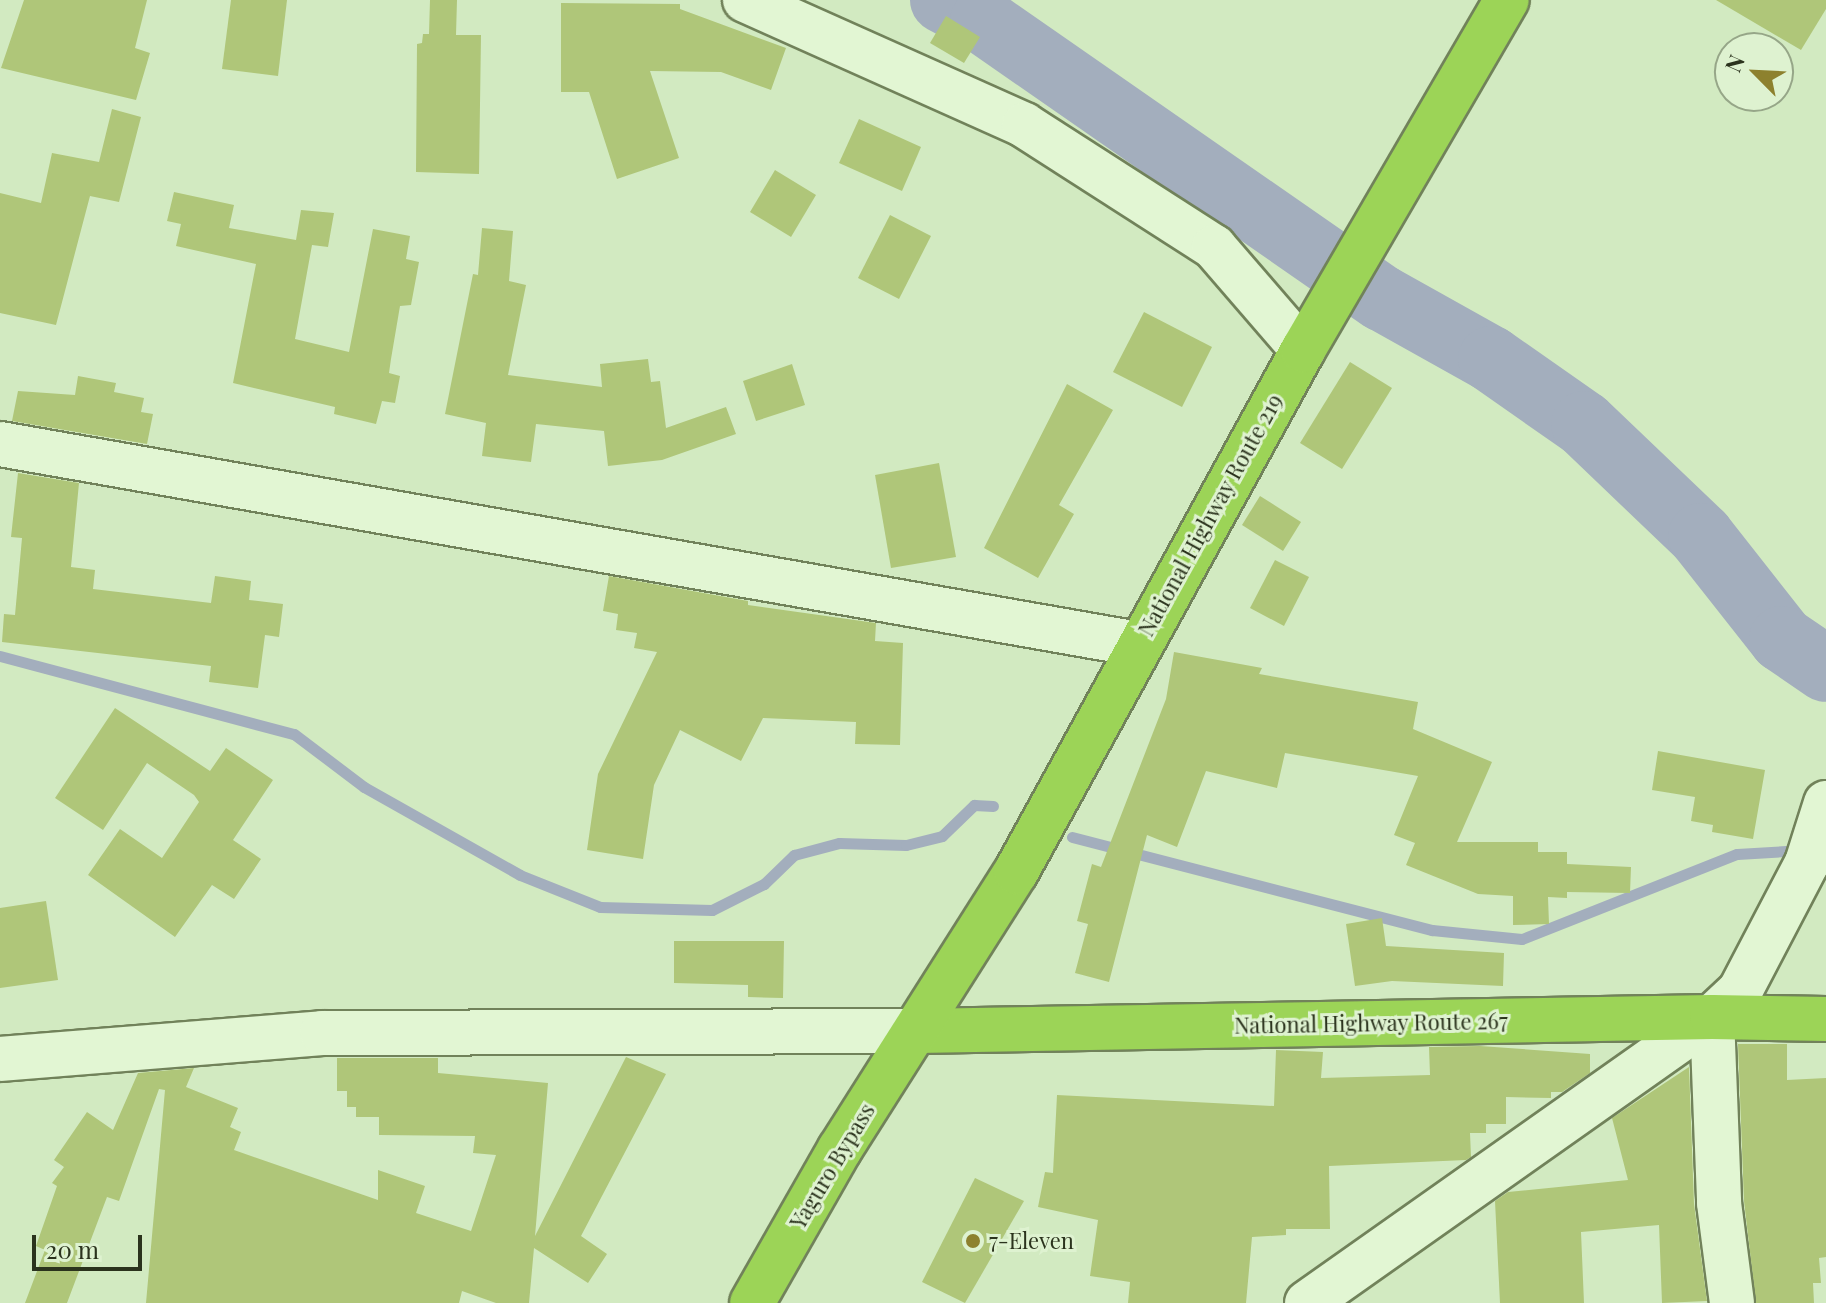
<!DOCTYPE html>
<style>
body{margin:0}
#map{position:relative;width:1826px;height:1303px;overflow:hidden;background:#d2eac1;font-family:"Playfair Display",serif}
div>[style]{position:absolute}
.stream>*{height:11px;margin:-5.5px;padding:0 5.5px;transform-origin:5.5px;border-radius:5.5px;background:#a3aebd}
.river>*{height:66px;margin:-33px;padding:0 33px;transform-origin:33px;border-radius:33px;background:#a3aebd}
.building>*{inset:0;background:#afc679}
.roads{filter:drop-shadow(2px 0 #71825a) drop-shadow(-2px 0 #71825a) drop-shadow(0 2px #71825a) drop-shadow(0 -2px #71825a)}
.minor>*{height:44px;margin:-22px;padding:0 22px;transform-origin:22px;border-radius:22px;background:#e2f6d3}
.highway>*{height:44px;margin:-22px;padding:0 22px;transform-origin:22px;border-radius:22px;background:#9cd457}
.dots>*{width:22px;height:22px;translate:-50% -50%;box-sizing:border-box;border:4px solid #def2d0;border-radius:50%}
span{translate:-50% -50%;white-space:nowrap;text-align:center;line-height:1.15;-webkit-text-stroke:6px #def2d0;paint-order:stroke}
.street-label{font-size:22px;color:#2b331d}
.poi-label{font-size:22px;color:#2b331d}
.left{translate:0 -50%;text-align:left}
.north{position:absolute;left:1714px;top:32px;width:80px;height:80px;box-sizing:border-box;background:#def2d0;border:2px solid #96a688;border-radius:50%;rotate:294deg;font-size:22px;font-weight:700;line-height:32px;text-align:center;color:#2b331d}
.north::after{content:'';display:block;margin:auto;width:28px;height:36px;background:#8d812e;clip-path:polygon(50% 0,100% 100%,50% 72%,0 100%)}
.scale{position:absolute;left:32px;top:1235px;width:110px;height:36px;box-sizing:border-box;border:4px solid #2b331d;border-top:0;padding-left:10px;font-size:24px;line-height:28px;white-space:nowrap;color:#2b331d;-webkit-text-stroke:6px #def2d0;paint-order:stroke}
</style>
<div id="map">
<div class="stream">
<div style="left:0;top:656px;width:304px;rotate:14.9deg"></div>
<div style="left:294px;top:734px;width:88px;rotate:37.1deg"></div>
<div style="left:364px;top:787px;width:179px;rotate:29.4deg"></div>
<div style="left:520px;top:875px;width:86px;rotate:21.8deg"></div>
<div style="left:600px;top:907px;width:112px;rotate:1.5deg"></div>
<div style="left:712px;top:910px;width:58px;rotate:-26.6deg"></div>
<div style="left:764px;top:884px;width:42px;rotate:-44deg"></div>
<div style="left:794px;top:855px;width:47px;rotate:-14.9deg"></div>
<div style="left:839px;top:843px;width:67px;rotate:1.7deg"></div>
<div style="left:906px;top:845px;width:37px;rotate:-14deg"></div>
<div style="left:942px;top:836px;width:45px;rotate:-44.1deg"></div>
<div style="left:974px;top:805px;width:19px;rotate:3deg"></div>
<div style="left:1072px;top:837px;width:372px;rotate:14.5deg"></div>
<div style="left:1432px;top:930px;width:90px;rotate:5.7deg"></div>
<div style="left:1522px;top:939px;width:231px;rotate:-21.6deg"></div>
<div style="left:1737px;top:854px;width:65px;rotate:-3.5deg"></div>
</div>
<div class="river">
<div style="left:943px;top:0;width:45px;rotate:27.7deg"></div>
<div style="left:983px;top:21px;width:486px;rotate:34.8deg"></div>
<div style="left:1382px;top:298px;width:125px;rotate:29.2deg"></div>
<div style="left:1491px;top:359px;width:113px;rotate:35deg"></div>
<div style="left:1584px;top:424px;width:162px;rotate:43.7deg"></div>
<div style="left:1701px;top:536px;width:131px;rotate:51.8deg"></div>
<div style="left:1782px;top:639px;width:53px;rotate:34.3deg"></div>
</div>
<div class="building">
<div style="clip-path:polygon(24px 0,147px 0,135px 48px,150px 53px,136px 100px,1px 68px)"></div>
<div style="clip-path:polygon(231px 0,287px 0,278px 76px,222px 69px)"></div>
<div style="clip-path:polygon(430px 0,457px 0,456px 35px,481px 35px,479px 174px,416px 172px,417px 44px,422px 43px,423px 34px,429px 34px)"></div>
<div style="clip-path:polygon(1716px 0,1826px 0,1826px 9px,1801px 50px)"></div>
<div style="clip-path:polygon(561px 3px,680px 4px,680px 9px,786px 48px,771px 90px,721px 72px,650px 71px,679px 158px,617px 179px,589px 92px,561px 92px)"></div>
<div style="clip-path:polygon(946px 16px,980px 37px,964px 63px,930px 43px)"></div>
<div style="clip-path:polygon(112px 109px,141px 117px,119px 202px,90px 196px,56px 325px,0 313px,0 193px,41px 203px,52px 153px,99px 162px)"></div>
<div style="clip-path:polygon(859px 119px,921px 147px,902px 191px,839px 163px)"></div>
<div style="clip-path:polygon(775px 170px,816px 195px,791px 237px,750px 212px)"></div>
<div style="clip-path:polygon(174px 192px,234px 205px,229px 228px,296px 240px,301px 210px,334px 213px,328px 247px,312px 245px,295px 339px,349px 352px,373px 229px,410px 236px,406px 259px,419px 262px,411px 305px,400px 306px,391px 359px,389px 373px,400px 376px,395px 403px,382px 401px,376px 424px,334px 414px,335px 407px,233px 383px,256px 264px,176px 246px,181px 224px,167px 221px)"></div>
<div style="clip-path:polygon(890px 215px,931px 236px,899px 299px,858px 278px)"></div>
<div style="clip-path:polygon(482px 228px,513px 231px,509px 281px,526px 285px,508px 375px,602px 387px,600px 364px,648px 359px,651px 382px,660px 381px,666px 428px,726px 407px,736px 434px,662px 460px,608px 466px,604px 431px,536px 424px,531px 462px,482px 456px,486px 423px,445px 414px,473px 274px,478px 275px)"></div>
<div style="clip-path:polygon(1144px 312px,1212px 347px,1182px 407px,1113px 372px)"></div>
<div style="clip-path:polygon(1350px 362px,1392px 388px,1342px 469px,1300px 443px)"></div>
<div style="clip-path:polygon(792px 364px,805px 405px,756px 421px,743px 381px)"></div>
<div style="clip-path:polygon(78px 376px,116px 383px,114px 392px,144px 398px,141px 412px,153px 414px,147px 444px,12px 421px,18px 391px,75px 395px)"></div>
<div style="clip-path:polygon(1067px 384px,1113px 410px,1059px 505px,1074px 514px,1038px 578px,984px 548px)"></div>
<div style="clip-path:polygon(939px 463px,956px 557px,891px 568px,875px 475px)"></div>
<div style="clip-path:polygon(18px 473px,79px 483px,71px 567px,95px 570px,93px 589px,211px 603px,215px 576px,251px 581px,249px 600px,283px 604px,279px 637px,265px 635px,258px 688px,209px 682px,211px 666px,2px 642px,4px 614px,15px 615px,22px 538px,11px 537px)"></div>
<div style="clip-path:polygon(1260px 496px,1301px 522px,1283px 551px,1242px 525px)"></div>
<div style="clip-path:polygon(1275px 560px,1309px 577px,1284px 626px,1250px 608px)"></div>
<div style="clip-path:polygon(609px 576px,748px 601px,748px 605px,876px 623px,875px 641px,903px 643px,900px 745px,855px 744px,856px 722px,763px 718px,741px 761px,680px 730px,654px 785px,643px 859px,587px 850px,598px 774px,657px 652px,634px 648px,637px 633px,616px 630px,618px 614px,603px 611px)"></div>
<div style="clip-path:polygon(1174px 652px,1262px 668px,1259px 674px,1418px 702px,1413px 729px,1492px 762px,1457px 842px,1538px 842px,1538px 852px,1567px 852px,1567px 864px,1631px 867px,1630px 893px,1567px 892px,1567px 898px,1548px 897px,1549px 924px,1513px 925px,1513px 896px,1478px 894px,1406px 865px,1415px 843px,1394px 835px,1418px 776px,1285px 753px,1277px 788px,1206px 771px,1177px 847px,1147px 835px,1109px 982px,1075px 973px,1088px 924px,1077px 921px,1092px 864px,1101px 867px,1166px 699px)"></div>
<div style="clip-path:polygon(115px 708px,210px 771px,226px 748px,273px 780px,233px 840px,261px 859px,234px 899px,212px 885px,175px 937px,88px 875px,120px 829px,162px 858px,199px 802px,194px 795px,147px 763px,103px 830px,55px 798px)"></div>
<div style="clip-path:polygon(1658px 751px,1765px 770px,1753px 839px,1712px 832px,1713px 825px,1691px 821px,1695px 797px,1652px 790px)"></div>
<div style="clip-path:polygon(46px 901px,58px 980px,0 988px,0 908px)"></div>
<div style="clip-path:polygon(1382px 918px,1386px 946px,1504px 953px,1503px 986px,1392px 981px,1355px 986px,1346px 924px)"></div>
<div style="clip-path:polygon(674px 941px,784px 941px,783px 998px,748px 997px,748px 985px,674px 983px)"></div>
<div style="clip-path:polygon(1738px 1044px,1787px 1044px,1787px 1080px,1826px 1078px,1826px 1257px,1819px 1258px,1821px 1283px,1813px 1283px,1814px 1303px,1756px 1303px,1744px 1201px)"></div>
<div style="clip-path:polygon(1480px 1046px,1590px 1054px,1590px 1073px,1562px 1092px,1551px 1092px,1551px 1098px,1506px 1097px,1506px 1124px,1486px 1124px,1486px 1133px,1470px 1133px,1471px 1157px,1466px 1160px,1329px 1166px,1330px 1229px,1286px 1229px,1286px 1235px,1252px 1237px,1246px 1303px,1128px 1303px,1130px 1282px,1090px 1276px,1098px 1220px,1038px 1207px,1045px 1172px,1053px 1173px,1057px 1095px,1274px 1106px,1276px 1050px,1323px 1052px,1321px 1078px,1430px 1075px,1429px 1047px)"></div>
<div style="clip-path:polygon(626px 1057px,666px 1074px,581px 1236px,607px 1254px,588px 1283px,534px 1248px,529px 1303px,496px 1303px,462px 1291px,459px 1303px,146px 1303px,165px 1090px,159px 1089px,119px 1201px,107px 1197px,67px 1303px,25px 1303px,45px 1250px,36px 1246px,57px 1186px,52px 1183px,64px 1167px,54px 1160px,87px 1112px,113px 1130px,138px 1073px,194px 1068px,186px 1087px,238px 1108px,230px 1127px,241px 1132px,234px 1150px,378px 1200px,378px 1170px,425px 1186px,416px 1213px,471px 1231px,496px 1155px,473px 1153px,475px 1136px,379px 1135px,379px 1117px,356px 1117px,356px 1107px,347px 1107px,347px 1091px,337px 1091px,337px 1058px,438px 1058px,438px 1073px,548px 1083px,535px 1236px)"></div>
<div style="clip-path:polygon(1689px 1067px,1694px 1204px,1707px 1301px,1662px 1303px,1659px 1225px,1581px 1232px,1584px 1303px,1500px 1303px,1495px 1201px,1508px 1192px,1628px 1180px,1612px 1118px)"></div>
<div style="clip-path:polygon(975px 1178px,1024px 1201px,965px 1303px,922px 1282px)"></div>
</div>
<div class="roads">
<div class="minor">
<div style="left:745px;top:0;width:306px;rotate:24.1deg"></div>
<div style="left:1024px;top:125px;width:226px;rotate:32.7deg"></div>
<div style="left:1214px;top:247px;width:136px;rotate:49.2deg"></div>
<div style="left:0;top:444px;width:1155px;rotate:9.97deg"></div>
<div style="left:1712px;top:1017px;width:186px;rotate:87.8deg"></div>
<div style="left:1719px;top:1203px;width:101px;rotate:82.6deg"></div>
<div style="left:0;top:1059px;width:323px;rotate:-4.6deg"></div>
<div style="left:322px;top:1033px;width:595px;rotate:-0.19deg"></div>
<div style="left:1307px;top:1303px;width:496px;rotate:-35.2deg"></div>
<div style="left:1712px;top:1017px;width:38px;rotate:-43deg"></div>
<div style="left:1740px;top:991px;width:144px;rotate:-62.4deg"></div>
<div style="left:1807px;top:863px;width:63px;rotate:-72.4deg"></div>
</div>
<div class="highway">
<div style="left:917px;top:1031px;width:795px;rotate:-1.01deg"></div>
<div style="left:1712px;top:1017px;width:114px;rotate:1deg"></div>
<div style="left:752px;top:1303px;width:177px;rotate:-60.3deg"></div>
<div style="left:840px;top:1149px;width:328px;rotate:-57.6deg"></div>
<div style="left:1016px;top:872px;width:596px;rotate:-61.2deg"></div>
<div style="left:1303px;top:350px;width:405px;rotate:-59.8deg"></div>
</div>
</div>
<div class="dots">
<div style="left:973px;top:1241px;background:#8d812e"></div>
</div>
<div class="street-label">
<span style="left:1210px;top:515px;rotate:-61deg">National Highway Route 219</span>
<span style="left:1371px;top:1023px;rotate:-1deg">National Highway Route 267</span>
<span style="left:832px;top:1166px;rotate:-59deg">Yaguro Bypass</span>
</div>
<div class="poi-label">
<span class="left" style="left:989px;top:1241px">7-Eleven</span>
</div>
<div class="north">N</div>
<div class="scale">20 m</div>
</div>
